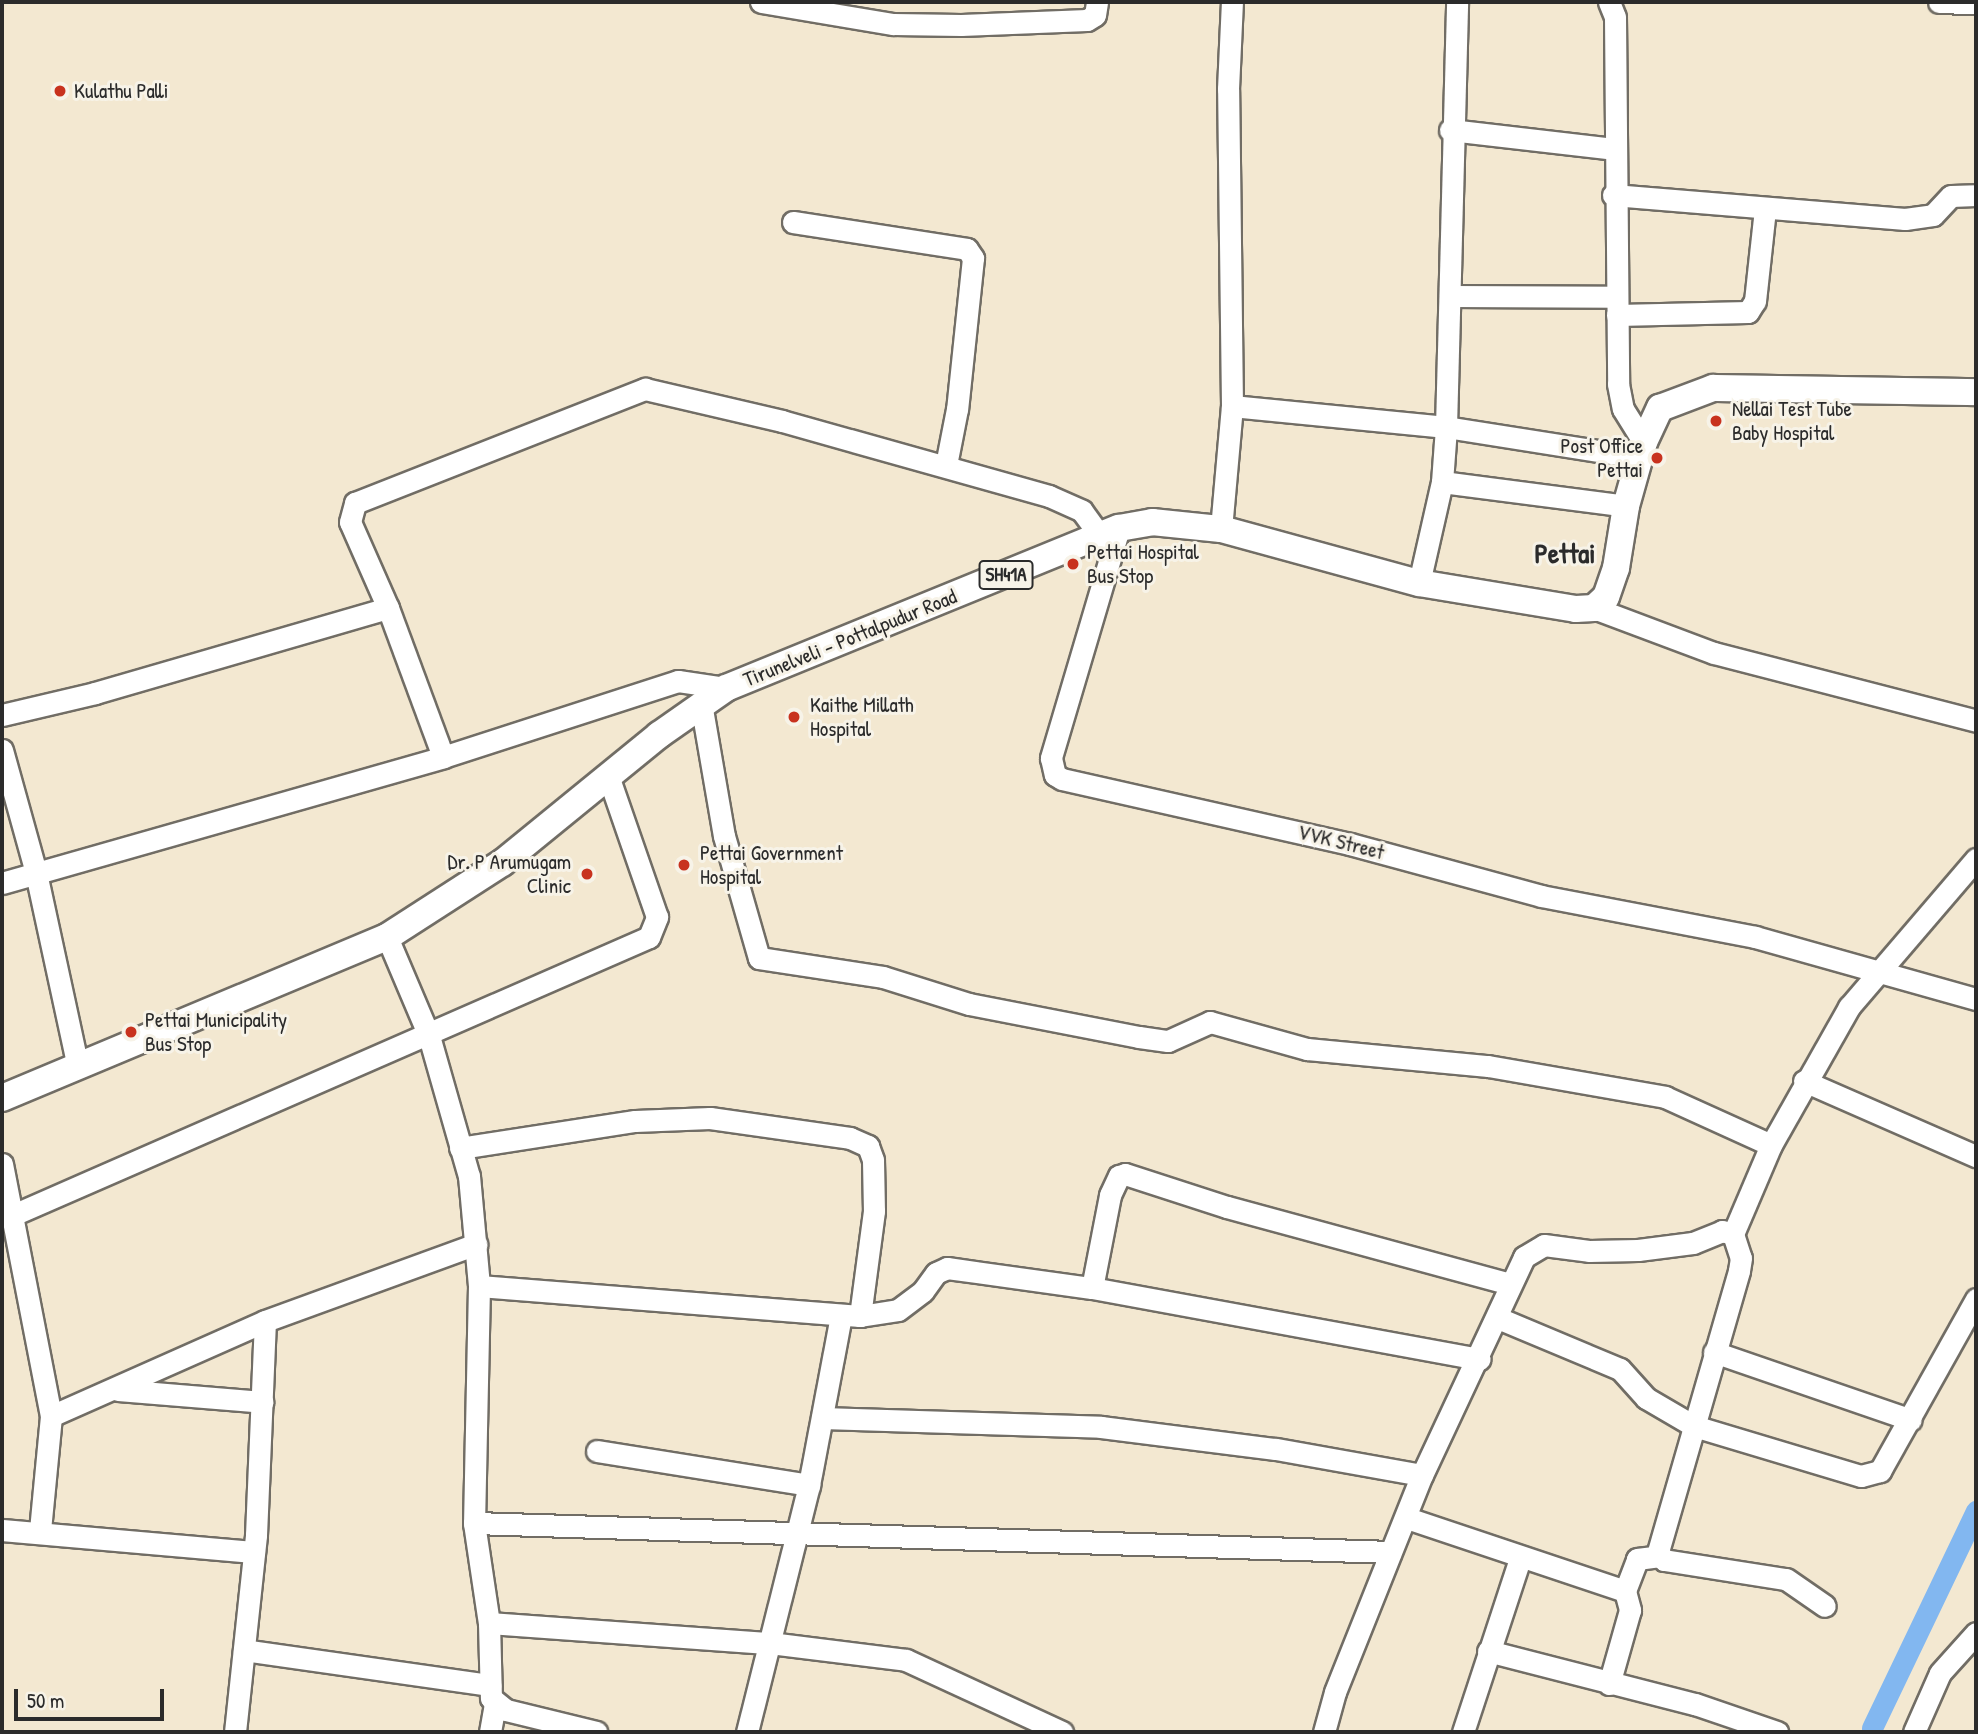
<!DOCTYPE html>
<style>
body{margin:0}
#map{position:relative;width:1978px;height:1734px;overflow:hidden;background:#f3e8d1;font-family:"Patrick Hand",sans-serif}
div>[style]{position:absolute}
.canal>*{height:21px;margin:-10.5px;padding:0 10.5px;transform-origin:10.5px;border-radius:10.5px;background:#82b7f0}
.roads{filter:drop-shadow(2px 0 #716d65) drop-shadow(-2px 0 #716d65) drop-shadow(0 2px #716d65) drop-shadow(0 -2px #716d65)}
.minor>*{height:21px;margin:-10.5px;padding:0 10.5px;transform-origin:10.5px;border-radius:10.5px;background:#fff}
.major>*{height:26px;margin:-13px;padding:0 13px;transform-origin:13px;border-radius:13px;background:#fff}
.dots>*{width:19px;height:19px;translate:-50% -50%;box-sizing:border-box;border:4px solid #f7f3e8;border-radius:50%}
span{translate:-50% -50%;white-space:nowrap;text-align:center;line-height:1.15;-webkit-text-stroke:6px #f7f3e8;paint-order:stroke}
.shield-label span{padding:2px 5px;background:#f7f3e8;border:2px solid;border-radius:5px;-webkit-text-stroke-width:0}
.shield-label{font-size:19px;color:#2b2b2b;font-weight:700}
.poi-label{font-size:21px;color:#2b2b2b}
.left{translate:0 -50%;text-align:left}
.right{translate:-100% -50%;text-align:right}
.street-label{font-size:21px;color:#2b2b2b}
.district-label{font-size:28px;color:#2b2b2b;font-weight:700}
.frame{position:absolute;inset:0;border:4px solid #2b2b2b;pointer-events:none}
.scale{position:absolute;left:14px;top:1689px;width:150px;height:32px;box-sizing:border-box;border:4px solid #2b2b2b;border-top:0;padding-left:9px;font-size:21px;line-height:24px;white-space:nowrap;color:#2b2b2b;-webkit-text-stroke:5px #f7f3e8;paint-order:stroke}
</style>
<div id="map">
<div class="canal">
<div style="left:1872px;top:1728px;width:241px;rotate:-64.4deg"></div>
</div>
<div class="roads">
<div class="minor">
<div style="left:761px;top:2px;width:134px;rotate:9.5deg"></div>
<div style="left:893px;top:24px;width:68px;rotate:0.8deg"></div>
<div style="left:961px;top:25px;width:126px;rotate:-2.3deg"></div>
<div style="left:1087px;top:20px;width:9px;rotate:-32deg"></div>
<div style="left:1095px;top:15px;width:13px;rotate:-81deg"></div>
<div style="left:1609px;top:2px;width:16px;rotate:68deg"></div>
<div style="left:1615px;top:17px;width:367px;rotate:89.5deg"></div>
<div style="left:1618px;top:384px;width:25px;rotate:79deg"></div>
<div style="left:1623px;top:409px;width:39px;rotate:58deg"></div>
<div style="left:1939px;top:2px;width:37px;rotate:2deg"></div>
<div style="left:1450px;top:130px;width:165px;rotate:6.6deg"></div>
<div style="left:1613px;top:195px;width:293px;rotate:4.7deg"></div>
<div style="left:1905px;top:219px;width:28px;rotate:-8deg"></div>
<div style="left:1933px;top:215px;width:26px;rotate:-47deg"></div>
<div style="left:1951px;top:196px;width:25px;rotate:-2deg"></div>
<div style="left:793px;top:222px;width:176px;rotate:8.8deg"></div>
<div style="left:967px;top:249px;width:11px;rotate:56deg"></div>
<div style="left:973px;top:258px;width:152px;rotate:96deg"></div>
<div style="left:957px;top:409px;width:57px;rotate:101.1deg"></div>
<div style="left:1451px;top:296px;width:166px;rotate:0.3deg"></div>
<div style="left:1617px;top:315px;width:131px;rotate:-1.3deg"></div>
<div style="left:1748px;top:312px;width:13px;rotate:-58deg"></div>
<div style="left:1755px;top:301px;width:93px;rotate:-83.8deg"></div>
<div style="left:1232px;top:406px;width:215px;rotate:5.6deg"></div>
<div style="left:1446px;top:427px;width:198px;rotate:9deg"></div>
<div style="left:1442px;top:482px;width:186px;rotate:7.4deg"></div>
<div style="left:1119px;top:528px;width:240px;rotate:106.5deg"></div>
<div style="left:1051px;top:758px;width:17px;rotate:77deg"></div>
<div style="left:1055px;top:775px;width:8px;rotate:30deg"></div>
<div style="left:1062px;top:779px;width:295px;rotate:12.7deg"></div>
<div style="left:1350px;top:844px;width:198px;rotate:15.2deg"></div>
<div style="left:1541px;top:896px;width:218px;rotate:10.8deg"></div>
<div style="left:1755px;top:937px;width:230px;rotate:15.7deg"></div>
<div style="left:1221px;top:529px;width:123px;rotate:-84.9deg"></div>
<div style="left:1232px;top:406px;width:317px;rotate:-90.7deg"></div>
<div style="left:1228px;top:89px;width:87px;rotate:-87.4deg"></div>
<div style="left:1419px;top:583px;width:104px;rotate:-77.2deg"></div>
<div style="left:1442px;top:482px;width:55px;rotate:-85.8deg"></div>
<div style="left:1446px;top:427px;width:425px;rotate:-88.5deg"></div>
<div style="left:388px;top:608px;width:94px;rotate:-113.8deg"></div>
<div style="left:350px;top:522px;width:20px;rotate:-75deg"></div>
<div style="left:355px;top:503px;width:312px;rotate:-21.5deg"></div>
<div style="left:645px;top:389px;width:141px;rotate:13.1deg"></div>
<div style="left:782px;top:421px;width:277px;rotate:15.7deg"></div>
<div style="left:1049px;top:496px;width:36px;rotate:24deg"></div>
<div style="left:1082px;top:511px;width:31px;rotate:54deg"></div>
<div style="left:1594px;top:608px;width:128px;rotate:20.6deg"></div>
<div style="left:1714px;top:653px;width:271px;rotate:14.5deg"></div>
<div style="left:701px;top:703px;width:135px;rotate:80.2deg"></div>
<div style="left:724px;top:836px;width:127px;rotate:74deg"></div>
<div style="left:759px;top:958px;width:125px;rotate:8.7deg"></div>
<div style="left:883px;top:977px;width:90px;rotate:17.4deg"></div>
<div style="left:969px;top:1004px;width:173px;rotate:11deg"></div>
<div style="left:1139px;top:1037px;width:29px;rotate:8deg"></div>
<div style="left:1168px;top:1041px;width:46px;rotate:-24.3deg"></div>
<div style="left:1210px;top:1022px;width:101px;rotate:15.6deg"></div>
<div style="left:1307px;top:1049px;width:182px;rotate:5.4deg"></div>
<div style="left:1488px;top:1066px;width:180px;rotate:9.9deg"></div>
<div style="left:1665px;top:1097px;width:116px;rotate:24.4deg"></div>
<div style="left:2px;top:715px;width:96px;rotate:-13.3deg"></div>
<div style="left:95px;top:693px;width:305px;rotate:-16.2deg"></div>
<div style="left:388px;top:608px;width:159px;rotate:69.7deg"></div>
<div style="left:2px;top:750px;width:128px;rotate:74.5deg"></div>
<div style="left:36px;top:873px;width:194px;rotate:77.8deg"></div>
<div style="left:2px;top:883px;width:459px;rotate:-15.9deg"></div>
<div style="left:443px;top:757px;width:247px;rotate:-17.9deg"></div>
<div style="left:678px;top:681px;width:49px;rotate:8.3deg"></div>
<div style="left:387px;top:937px;width:108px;rotate:67deg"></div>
<div style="left:429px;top:1036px;width:146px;rotate:74.1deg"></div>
<div style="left:469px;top:1176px;width:110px;rotate:84.8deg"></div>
<div style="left:479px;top:1286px;width:237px;rotate:91.2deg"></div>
<div style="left:474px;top:1523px;width:101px;rotate:81.5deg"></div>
<div style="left:489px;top:1623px;width:75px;rotate:88.5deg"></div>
<div style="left:491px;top:1698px;width:19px;rotate:39deg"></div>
<div style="left:506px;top:1710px;width:93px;rotate:13.7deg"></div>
<div style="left:1804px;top:1081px;width:188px;rotate:23.6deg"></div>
<div style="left:460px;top:1148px;width:177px;rotate:-8.8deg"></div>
<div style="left:635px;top:1121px;width:75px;rotate:-2.3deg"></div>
<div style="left:710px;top:1118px;width:141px;rotate:8.1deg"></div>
<div style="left:850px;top:1138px;width:20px;rotate:24deg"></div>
<div style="left:868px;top:1146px;width:15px;rotate:70deg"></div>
<div style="left:873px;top:1160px;width:51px;rotate:88.9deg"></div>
<div style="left:874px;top:1211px;width:106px;rotate:97.6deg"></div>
<div style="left:2px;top:1164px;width:257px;rotate:79deg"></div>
<div style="left:51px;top:1416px;width:116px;rotate:95.5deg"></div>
<div style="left:13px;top:1215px;width:694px;rotate:-23.61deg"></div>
<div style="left:649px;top:937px;width:22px;rotate:-68deg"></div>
<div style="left:657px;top:917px;width:147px;rotate:-109.1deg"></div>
<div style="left:1733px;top:1234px;width:25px;rotate:72deg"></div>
<div style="left:1741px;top:1258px;width:13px;rotate:99deg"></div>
<div style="left:1739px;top:1271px;width:292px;rotate:106.1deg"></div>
<div style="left:1658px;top:1552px;width:10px;rotate:53deg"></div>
<div style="left:1664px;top:1560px;width:123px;rotate:8.9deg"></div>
<div style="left:1786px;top:1579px;width:47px;rotate:34.7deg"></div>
<div style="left:479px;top:1286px;width:382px;rotate:4.5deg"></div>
<div style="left:860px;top:1316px;width:38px;rotate:-9deg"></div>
<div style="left:898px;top:1310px;width:31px;rotate:-37deg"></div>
<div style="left:923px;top:1291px;width:22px;rotate:-54deg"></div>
<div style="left:936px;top:1273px;width:12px;rotate:-24deg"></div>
<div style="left:947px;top:1268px;width:146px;rotate:7.9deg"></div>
<div style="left:1092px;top:1288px;width:394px;rotate:10.4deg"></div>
<div style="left:1092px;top:1288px;width:95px;rotate:-79deg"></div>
<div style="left:1110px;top:1195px;width:21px;rotate:-65deg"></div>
<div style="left:1119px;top:1176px;width:6px;rotate:-18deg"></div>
<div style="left:1125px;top:1174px;width:107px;rotate:17.9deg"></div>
<div style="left:1227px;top:1207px;width:293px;rotate:15.2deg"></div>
<div style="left:1498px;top:1318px;width:132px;rotate:22.7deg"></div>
<div style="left:1620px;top:1369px;width:39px;rotate:48deg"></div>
<div style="left:1646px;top:1398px;width:56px;rotate:30.3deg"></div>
<div style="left:1694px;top:1426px;width:174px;rotate:16.7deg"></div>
<div style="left:1861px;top:1476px;width:20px;rotate:-15deg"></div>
<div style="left:1880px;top:1471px;width:197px;rotate:-60.8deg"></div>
<div style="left:1714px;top:1352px;width:208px;rotate:19deg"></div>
<div style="left:118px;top:1390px;width:145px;rotate:4.7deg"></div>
<div style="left:51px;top:1416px;width:234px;rotate:-23.9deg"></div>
<div style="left:265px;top:1321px;width:225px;rotate:-20deg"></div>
<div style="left:822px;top:1418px;width:279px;rotate:1.8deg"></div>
<div style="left:1101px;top:1427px;width:176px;rotate:7.2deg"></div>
<div style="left:1276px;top:1449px;width:148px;rotate:10.1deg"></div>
<div style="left:597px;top:1451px;width:215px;rotate:9.1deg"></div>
<div style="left:1407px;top:1518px;width:230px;rotate:18.5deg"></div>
<div style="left:1625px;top:1591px;width:20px;rotate:75deg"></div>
<div style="left:1630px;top:1610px;width:77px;rotate:105.8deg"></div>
<div style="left:474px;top:1523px;width:917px;rotate:1.81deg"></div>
<div style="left:2px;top:1530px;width:253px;rotate:5deg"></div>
<div style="left:1625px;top:1591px;width:34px;rotate:-69deg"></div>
<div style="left:1637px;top:1559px;width:23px;rotate:-7deg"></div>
<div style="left:489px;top:1623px;width:282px;rotate:4.1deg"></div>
<div style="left:770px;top:1643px;width:137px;rotate:7.1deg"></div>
<div style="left:906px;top:1660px;width:172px;rotate:24.8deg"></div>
<div style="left:244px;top:1650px;width:249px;rotate:8.1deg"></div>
<div style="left:1488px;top:1651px;width:214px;rotate:14.4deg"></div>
<div style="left:1695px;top:1704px;width:87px;rotate:18.9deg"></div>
<div style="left:235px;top:1732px;width:198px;rotate:-83.9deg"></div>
<div style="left:256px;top:1535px;width:214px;rotate:-87.6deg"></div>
<div style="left:490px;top:1732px;width:27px;rotate:-80deg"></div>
<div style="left:747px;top:1732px;width:255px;rotate:-75.9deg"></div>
<div style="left:809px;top:1485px;width:173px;rotate:-79.3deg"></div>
<div style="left:1324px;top:1732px;width:41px;rotate:-74.6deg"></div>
<div style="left:1335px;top:1692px;width:234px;rotate:-68.2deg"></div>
<div style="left:1422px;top:1475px;width:241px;rotate:-64.9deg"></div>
<div style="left:1524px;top:1257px;width:23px;rotate:-31deg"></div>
<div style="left:1544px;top:1245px;width:45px;rotate:7.6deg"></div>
<div style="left:1589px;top:1251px;width:49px;rotate:-1.2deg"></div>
<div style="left:1638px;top:1250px;width:55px;rotate:-7.3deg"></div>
<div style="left:1693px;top:1243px;width:31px;rotate:-22deg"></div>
<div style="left:1722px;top:1231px;width:11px;rotate:15deg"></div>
<div style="left:1733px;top:1234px;width:97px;rotate:-66.9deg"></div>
<div style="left:1771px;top:1145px;width:159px;rotate:-60.5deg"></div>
<div style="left:1849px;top:1007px;width:195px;rotate:-49.4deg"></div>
<div style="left:1463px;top:1732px;width:182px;rotate:-71.8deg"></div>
<div style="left:1914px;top:1732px;width:64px;rotate:-66.2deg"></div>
<div style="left:1940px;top:1673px;width:54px;rotate:-48deg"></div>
</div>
<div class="major">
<div style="left:2px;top:1098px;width:417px;rotate:-22.7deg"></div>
<div style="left:387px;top:937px;width:137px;rotate:-32.8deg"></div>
<div style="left:502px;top:863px;width:203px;rotate:-39.2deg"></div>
<div style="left:659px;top:735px;width:82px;rotate:-35deg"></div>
<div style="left:726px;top:688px;width:424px;rotate:-22.2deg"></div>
<div style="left:1119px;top:528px;width:34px;rotate:-10deg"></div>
<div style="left:1152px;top:522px;width:69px;rotate:5.8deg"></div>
<div style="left:1221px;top:529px;width:205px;rotate:15.3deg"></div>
<div style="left:1419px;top:583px;width:159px;rotate:9.4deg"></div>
<div style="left:1576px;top:609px;width:18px;rotate:-3deg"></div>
<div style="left:1594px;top:608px;width:16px;rotate:-43deg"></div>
<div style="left:1606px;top:597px;width:31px;rotate:-71deg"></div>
<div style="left:1616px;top:568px;width:63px;rotate:-80.8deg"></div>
<div style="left:1626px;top:506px;width:66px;rotate:-74.3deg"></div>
<div style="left:1644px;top:442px;width:38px;rotate:-65deg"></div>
<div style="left:1660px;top:408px;width:57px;rotate:-20.7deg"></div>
<div style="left:1713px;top:388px;width:263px;rotate:0.9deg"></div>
</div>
</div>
<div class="dots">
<div style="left:60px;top:91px;background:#c8321e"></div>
<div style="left:1716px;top:421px;background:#c8321e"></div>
<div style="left:1657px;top:458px;background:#c8321e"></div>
<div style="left:1073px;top:564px;background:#c8321e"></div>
<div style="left:794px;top:717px;background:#c8321e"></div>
<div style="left:684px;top:865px;background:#c8321e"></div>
<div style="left:587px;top:874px;background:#c8321e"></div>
<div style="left:131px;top:1032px;background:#c8321e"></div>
</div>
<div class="shield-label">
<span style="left:1006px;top:575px">SH41A</span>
</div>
<div class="poi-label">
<span class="left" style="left:74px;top:91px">Kulathu Palli</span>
<span class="left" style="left:1732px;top:421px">Nellai Test Tube<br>Baby Hospital</span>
<span class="right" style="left:1643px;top:458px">Post Office<br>Pettai</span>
<span class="left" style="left:1087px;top:564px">Pettai Hospital<br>Bus Stop</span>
<span class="left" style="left:810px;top:717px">Kaithe Millath<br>Hospital</span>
<span class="left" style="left:700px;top:865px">Pettai Government<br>Hospital</span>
<span class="right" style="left:571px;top:874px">Dr. P Arumugam<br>Clinic</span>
<span class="left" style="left:145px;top:1032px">Pettai Municipality<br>Bus Stop</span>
</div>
<div class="street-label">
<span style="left:850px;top:638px;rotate:-22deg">Tirunelveli - Pottalpudur Road</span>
<span style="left:1341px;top:842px;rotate:14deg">VVK Street</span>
</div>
<div class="district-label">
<span style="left:1565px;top:553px">Pettai</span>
</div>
<div class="frame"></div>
<div class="scale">50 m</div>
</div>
